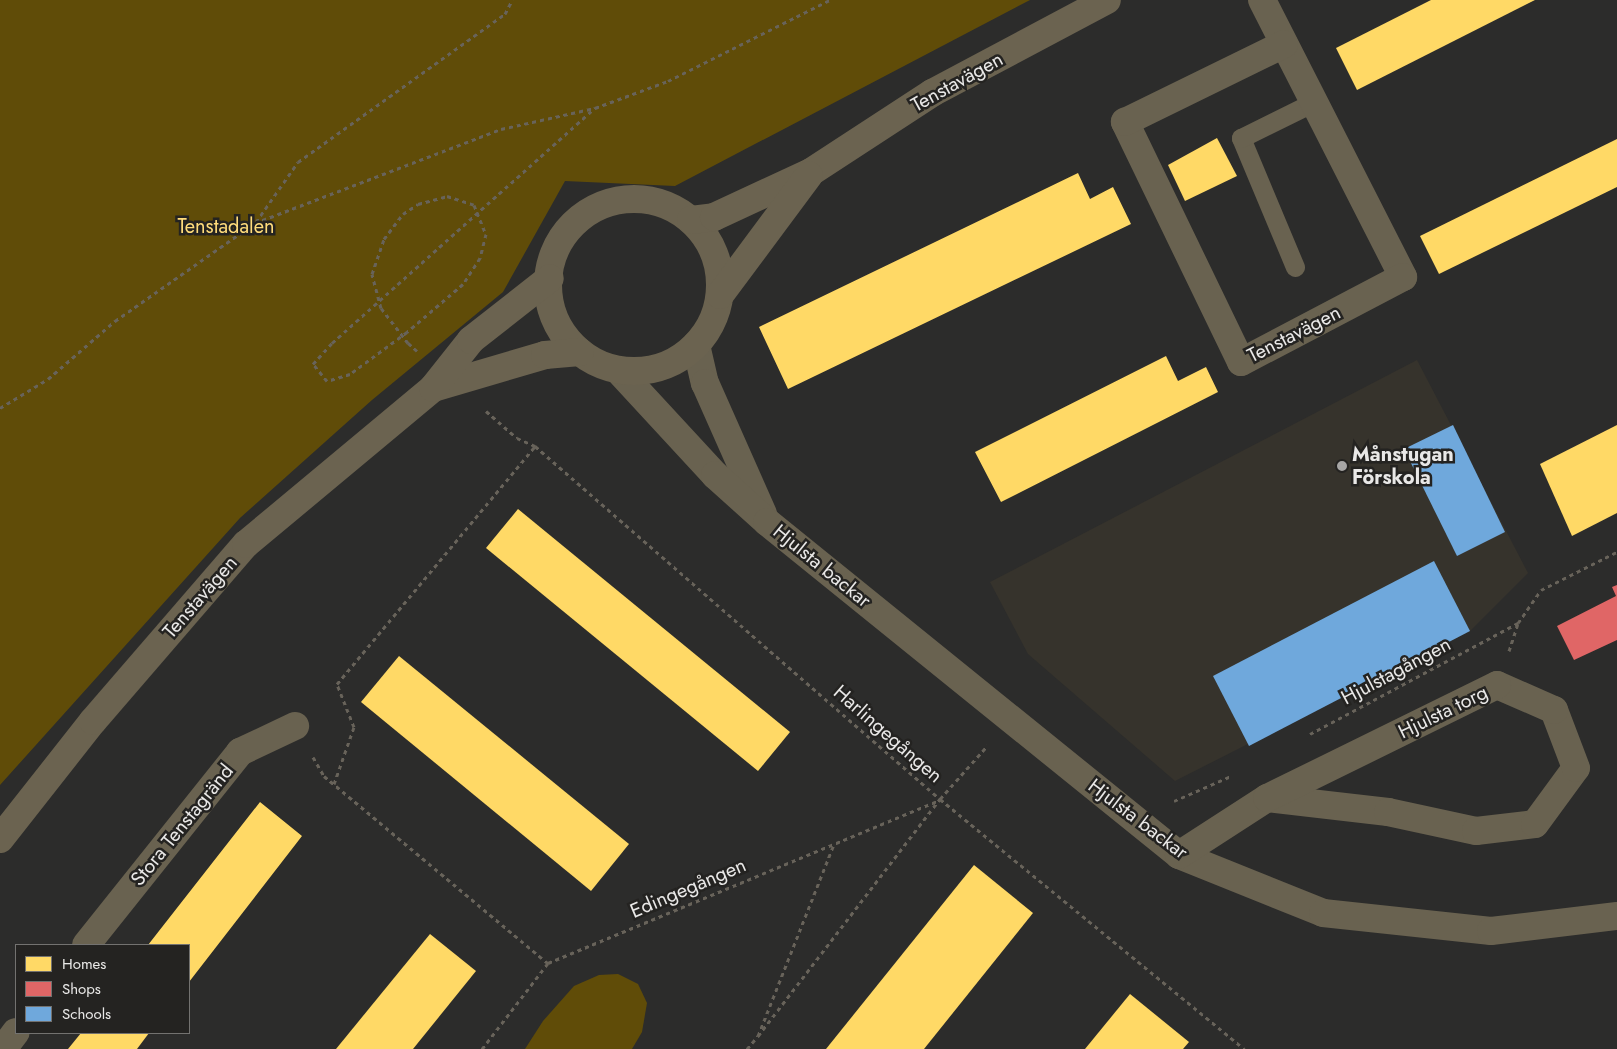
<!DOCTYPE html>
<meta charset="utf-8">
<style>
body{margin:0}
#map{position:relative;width:1617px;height:1049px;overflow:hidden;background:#2c2c2b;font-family:Jost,sans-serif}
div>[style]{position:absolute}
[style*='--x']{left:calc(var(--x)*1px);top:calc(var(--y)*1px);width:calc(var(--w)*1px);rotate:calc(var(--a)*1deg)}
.built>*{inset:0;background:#36332c}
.green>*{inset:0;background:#604c08}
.homes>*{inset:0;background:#ffd966}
.shops>*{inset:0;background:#e06666}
.schools>*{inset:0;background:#6fa8dc}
.path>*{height:3px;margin-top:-1.5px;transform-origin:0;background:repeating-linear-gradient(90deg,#68635a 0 4px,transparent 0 8px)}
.lane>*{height:19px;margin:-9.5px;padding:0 9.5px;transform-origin:9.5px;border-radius:9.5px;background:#696250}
.street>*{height:28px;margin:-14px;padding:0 14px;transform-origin:14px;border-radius:14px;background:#696250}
.secondary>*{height:28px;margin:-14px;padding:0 14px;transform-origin:14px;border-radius:14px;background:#6b6350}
.secondary>.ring{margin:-14px;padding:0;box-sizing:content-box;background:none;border:28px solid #6b6350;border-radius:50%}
.dots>*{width:14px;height:14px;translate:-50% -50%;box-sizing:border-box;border:2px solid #242321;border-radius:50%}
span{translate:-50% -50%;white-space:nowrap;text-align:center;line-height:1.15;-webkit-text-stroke:5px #242321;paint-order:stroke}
.street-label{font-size:20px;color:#e9e8e7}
.park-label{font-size:20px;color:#ffdc7b}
.poi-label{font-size:20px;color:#e9e8e7;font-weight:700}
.left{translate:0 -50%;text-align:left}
.legend{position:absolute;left:15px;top:944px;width:175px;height:90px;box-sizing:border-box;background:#242321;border:1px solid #737270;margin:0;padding:6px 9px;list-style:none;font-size:15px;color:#e9e8e7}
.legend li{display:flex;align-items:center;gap:10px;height:25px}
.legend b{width:25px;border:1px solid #737270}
</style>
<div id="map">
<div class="built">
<i style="clip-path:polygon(1417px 360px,1528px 573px,1470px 631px,1175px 781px,1028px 654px,990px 582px)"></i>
</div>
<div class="green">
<i style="clip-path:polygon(0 0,1030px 0,675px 186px,565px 181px,503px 292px,372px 400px,240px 518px,0 785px)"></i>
<i style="clip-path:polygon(618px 974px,638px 984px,647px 1003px,642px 1032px,632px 1049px,525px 1049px,543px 1021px,574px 986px,599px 975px)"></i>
</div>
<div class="homes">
<i style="clip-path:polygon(1431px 0,1535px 0,1357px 90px,1336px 48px)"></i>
<i style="clip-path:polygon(1217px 138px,1237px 176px,1185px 201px,1168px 165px)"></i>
<i style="clip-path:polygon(1617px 139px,1617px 187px,1439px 274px,1420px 236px)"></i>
<i style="clip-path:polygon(1078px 173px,1090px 199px,1113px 187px,1131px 224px,788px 389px,759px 327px)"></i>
<i style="clip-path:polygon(1166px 356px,1178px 381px,1206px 367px,1218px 392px,1001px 502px,975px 452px)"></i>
<i style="clip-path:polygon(1617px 425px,1617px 513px,1572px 536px,1540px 464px)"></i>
<i style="clip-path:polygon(518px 509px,790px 732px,758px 771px,486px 548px)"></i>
<i style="clip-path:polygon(399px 656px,629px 844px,591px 891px,361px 702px)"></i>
<i style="clip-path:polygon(260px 802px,302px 836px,189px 982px,189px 945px,148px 945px)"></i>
<i style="clip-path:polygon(974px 865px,1033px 913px,924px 1049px,826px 1049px)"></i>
<i style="clip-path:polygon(430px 934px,476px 971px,413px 1049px,336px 1049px)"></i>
<i style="clip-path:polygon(1130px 994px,1189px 1042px,1183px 1049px,1085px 1049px)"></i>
<i style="clip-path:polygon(81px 1033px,149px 1033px,137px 1049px,68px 1049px)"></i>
</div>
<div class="shops">
<i style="clip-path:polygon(1617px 585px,1617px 640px,1574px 660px,1557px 626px,1616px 596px,1612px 587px)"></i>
</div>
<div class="schools">
<i style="clip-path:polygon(1453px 425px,1505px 532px,1457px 556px,1404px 449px)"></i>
<i style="clip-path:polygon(1434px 561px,1470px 631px,1249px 746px,1213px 676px)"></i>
</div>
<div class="path">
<i style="--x:256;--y:222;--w:73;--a:-55"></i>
<i style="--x:298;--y:162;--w:254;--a:-35.6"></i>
<i style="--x:505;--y:14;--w:16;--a:-63"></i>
<i style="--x:417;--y:351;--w:12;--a:-138"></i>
<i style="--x:408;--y:343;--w:44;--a:-127.6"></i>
<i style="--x:381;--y:308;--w:35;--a:-105"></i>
<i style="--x:372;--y:274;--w:37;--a:-71"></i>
<i style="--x:384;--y:239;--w:31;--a:-53"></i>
<i style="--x:403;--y:214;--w:18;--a:-34"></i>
<i style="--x:418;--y:204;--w:30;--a:-15"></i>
<i style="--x:447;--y:196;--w:28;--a:18"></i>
<i style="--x:474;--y:205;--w:31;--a:68"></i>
<i style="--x:486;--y:234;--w:25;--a:104"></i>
<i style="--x:480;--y:258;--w:31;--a:123"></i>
<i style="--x:463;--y:284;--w:74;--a:139.4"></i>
<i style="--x:407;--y:332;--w:71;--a:143.6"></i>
<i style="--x:350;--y:374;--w:24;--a:163"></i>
<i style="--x:327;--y:381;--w:22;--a:-129"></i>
<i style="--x:313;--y:364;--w:28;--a:-48"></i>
<i style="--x:332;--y:343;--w:353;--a:-41.8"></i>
<i style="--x:0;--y:408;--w:56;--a:-31.1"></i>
<i style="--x:48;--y:379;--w:89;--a:-40.9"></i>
<i style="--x:115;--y:321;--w:171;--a:-35"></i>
<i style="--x:255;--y:223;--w:263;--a:-20.9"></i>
<i style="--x:501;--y:129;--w:96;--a:-12.6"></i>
<i style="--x:595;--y:108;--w:78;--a:-20.3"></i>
<i style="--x:668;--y:81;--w:181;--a:-26.6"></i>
<i style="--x:486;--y:411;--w:41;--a:41.1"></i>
<i style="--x:517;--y:438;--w:20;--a:24"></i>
<i style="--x:535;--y:446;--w:537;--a:41.08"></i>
<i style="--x:940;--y:799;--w:394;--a:39.4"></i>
<i style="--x:1509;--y:651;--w:28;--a:-72"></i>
<i style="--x:1310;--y:734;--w:236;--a:-28.1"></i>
<i style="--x:1518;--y:623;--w:40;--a:-55.1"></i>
<i style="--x:1541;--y:590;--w:85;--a:-26.6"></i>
<i style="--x:313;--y:757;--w:22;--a:60"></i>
<i style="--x:324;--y:776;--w:292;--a:39.9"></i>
<i style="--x:334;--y:784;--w:60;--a:-70.7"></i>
<i style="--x:354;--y:727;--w:46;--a:-111.6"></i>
<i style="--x:337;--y:684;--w:310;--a:-50.2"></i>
<i style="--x:1174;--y:801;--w:62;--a:-23.7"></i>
<i style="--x:758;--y:1036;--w:299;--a:-52.5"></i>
<i style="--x:940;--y:799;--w:72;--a:-48.4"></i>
<i style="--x:482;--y:1049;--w:108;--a:-52.5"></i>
<i style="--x:548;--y:963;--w:424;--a:-22.6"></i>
<i style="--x:747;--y:1049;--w:17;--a:-50"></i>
<i style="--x:758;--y:1036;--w:206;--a:-68.4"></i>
</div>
<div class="lane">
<i style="--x:1295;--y:267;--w:140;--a:-112.7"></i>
<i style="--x:1241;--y:138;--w:81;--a:-26.3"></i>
</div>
<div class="street">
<i style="--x:1262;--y:0;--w:311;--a:63"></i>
<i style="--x:1403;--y:277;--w:183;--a:152.3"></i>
<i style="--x:1241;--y:362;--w:267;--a:-115.8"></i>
<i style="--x:1125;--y:122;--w:177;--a:-26.1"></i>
<i style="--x:696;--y:345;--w:39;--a:77"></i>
<i style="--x:705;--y:383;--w:143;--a:66.1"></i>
<i style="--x:619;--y:371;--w:142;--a:47.3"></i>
<i style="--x:715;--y:475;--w:70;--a:42.1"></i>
<i style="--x:767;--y:522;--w:530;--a:38.95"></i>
<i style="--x:1179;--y:855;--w:155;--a:21.9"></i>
<i style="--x:1323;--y:913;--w:169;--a:6.1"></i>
<i style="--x:1491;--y:931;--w:127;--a:-6.8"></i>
<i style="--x:1179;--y:855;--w:105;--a:-32.9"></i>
<i style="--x:1267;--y:798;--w:122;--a:6.6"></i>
<i style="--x:1388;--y:812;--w:90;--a:12.2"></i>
<i style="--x:1476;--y:831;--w:59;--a:-6.8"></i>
<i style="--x:1535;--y:824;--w:69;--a:-53.8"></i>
<i style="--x:1576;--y:768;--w:62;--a:-110.8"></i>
<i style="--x:1554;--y:710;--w:62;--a:-156.3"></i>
<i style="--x:1497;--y:685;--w:256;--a:153.8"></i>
<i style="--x:86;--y:945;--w:247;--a:-51.4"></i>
<i style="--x:240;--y:752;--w:61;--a:-25.3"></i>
<i style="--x:3;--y:1049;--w:21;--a:-53"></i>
</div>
<div class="secondary">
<i class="ring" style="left:548px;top:199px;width:144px;height:144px"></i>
<i style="--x:691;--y:220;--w:23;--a:-7"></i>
<i style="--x:714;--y:217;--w:107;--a:-24.9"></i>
<i style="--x:811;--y:172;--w:145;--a:-33.1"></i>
<i style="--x:932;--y:93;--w:198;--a:-28"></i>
<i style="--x:720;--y:295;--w:149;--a:-53.4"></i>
<i style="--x:433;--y:388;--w:117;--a:-16.4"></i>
<i style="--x:545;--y:355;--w:35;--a:-5"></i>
<i style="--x:0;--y:839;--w:150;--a:-51.8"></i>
<i style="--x:93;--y:721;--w:234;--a:-49.2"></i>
<i style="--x:246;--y:544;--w:244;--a:-39.8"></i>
<i style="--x:433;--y:388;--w:61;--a:-51.6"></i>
<i style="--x:471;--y:340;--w:100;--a:-38.1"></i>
</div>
<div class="dots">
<i style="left:1342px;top:466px;background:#a7a6a5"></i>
</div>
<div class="street-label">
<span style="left:957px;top:82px;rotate:-29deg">Tenstavägen</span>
<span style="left:1294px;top:334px;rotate:-27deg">Tenstavägen</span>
<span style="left:822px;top:566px;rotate:39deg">Hjulsta backar</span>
<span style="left:200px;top:597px;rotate:-49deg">Tenstavägen</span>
<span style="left:1396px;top:671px;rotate:-28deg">Hjulstagången</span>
<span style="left:1443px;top:712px;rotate:-26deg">Hjulsta torg</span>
<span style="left:888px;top:734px;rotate:41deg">Harlingegången</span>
<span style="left:1138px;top:819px;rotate:37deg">Hjulsta backar</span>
<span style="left:182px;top:825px;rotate:-51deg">Stora Tenstagränd</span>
<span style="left:688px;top:888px;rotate:-23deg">Edingegången</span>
</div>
<div class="park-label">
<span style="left:226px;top:226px">Tenstadalen</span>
</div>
<div class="poi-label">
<span class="left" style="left:1352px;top:466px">Månstugan<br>Förskola</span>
</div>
<ul class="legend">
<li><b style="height:14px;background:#ffd966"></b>Homes</li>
<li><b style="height:14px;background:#e06666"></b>Shops</li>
<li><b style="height:14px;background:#6fa8dc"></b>Schools</li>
</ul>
</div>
